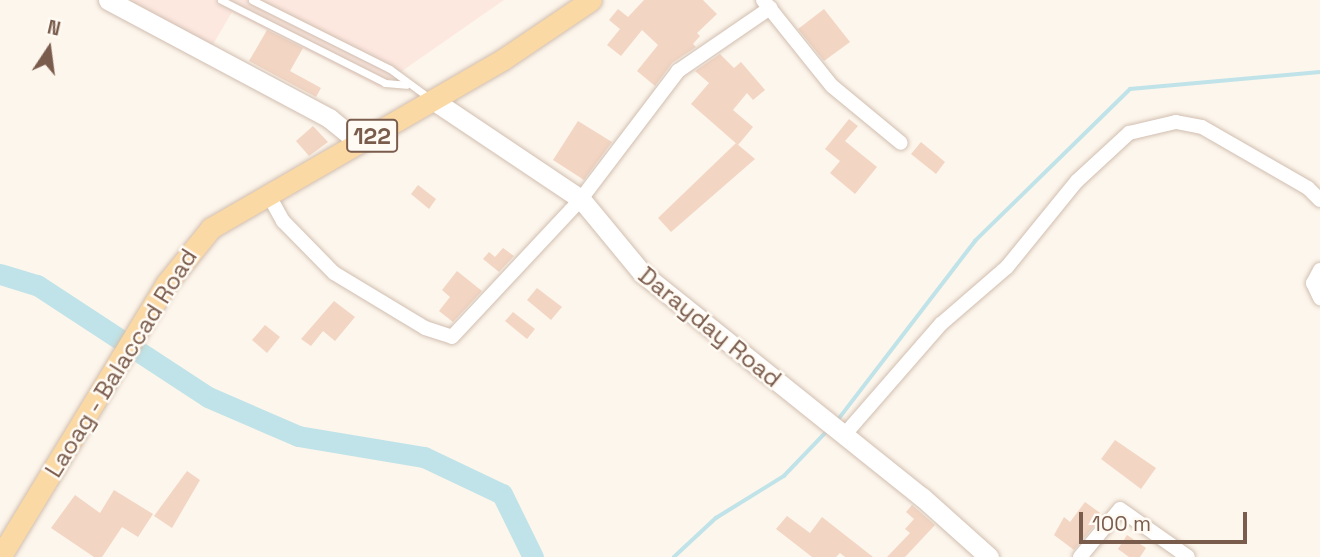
<!DOCTYPE html>
<style>
body{margin:0}
#map{position:relative;width:1320px;height:557px;overflow:hidden;background:#fdf6ec;font-family:"Space Grotesk",sans-serif}
div>[style]{position:absolute}
[style*='--x']{left:calc(var(--x)*1px);top:calc(var(--y)*1px);width:calc(var(--w)*1px);rotate:calc(var(--a)*1deg)}
.commercial>*{inset:0;background:#fde8e0}
.stream>*{height:3.5px;margin:-1.75px;padding:0 1.75px;transform-origin:1.75px;border-radius:1.75px;background:#bfe3e8}
.river>*{height:21px;margin:-10.5px;padding:0 10.5px;transform-origin:10.5px;border-radius:10.5px;background:#bfe3e8}
.building>*{inset:0;background:#f3d5c3}
.roads{filter:drop-shadow(0 0 2px #d1beb0) drop-shadow(0 0 2px #d1beb0)}
.lane>*{height:7px;margin:-3.5px;padding:0 3.5px;transform-origin:3.5px;border-radius:3.5px;background:#fff}
.street>*{height:14px;margin:-7px;padding:0 7px;transform-origin:7px;border-radius:7px;background:#fff}
.secondary>*{height:19px;margin:-9.5px;padding:0 9.5px;transform-origin:9.5px;border-radius:9.5px;background:#fff}
.primary>*{height:21px;margin:-10.5px;padding:0 10.5px;transform-origin:10.5px;border-radius:10.5px;background:#fbd9a5}
span{translate:-50% -50%;white-space:nowrap;text-align:center;line-height:1.15;-webkit-text-stroke:5px #fffaf3;paint-order:stroke}
.shield-label span{padding:2px 5px;background:#fffaf3;border:2px solid;border-radius:5px;-webkit-text-stroke-width:0}
.shield-label{font-size:23px;color:#7a5c4d;font-weight:700}
.street-label{font-size:24px;color:#7a5c4d}
.north{position:absolute;left:14px;top:14px;width:70px;height:70px;-webkit-text-stroke:5px #fffaf3;paint-order:stroke;rotate:13deg;font-size:19px;font-weight:700;line-height:28px;text-align:center;color:#7a5c4d}
.north::after{content:'';display:block;margin:auto;width:24px;height:32px;background:#7a5c4d;clip-path:polygon(50% 0,100% 100%,50% 72%,0 100%)}
.scale{position:absolute;left:1079px;top:512px;width:168px;height:32px;box-sizing:border-box;border:4px solid #7a5c4d;border-top:0;padding-left:9px;font-size:21px;line-height:24px;white-space:nowrap;color:#7a5c4d;-webkit-text-stroke:5px #fffaf3;paint-order:stroke}
</style>
<div id="map">
<div class="commercial">
<i style="clip-path:polygon(124px 0,504px 0,379px 87px,232px 12px,211px 48px)"></i>
</div>
<div class="stream">
<i style="--x:837;--y:421;--w:227;--a:-52.5"></i>
<i style="--x:975;--y:241;--w:217;--a:-44.4"></i>
<i style="--x:1130;--y:89;--w:191;--a:-5.1"></i>
<i style="--x:674;--y:557;--w:57;--a:-42.9"></i>
<i style="--x:716;--y:518;--w:80;--a:-31.7"></i>
<i style="--x:784;--y:476;--w:65;--a:-46.2"></i>
</div>
<div class="river">
<i style="--x:0;--y:274;--w:39;--a:17"></i>
<i style="--x:37;--y:285;--w:204;--a:33.2"></i>
<i style="--x:208;--y:397;--w:98;--a:23.4"></i>
<i style="--x:298;--y:436;--w:128;--a:9.5"></i>
<i style="--x:424;--y:457;--w:86;--a:25.4"></i>
<i style="--x:502;--y:494;--w:70;--a:63.8"></i>
</div>
<div class="building">
<i style="clip-path:polygon(644px 0,703px 0,717px 14px,697px 33px,700px 36px,693px 44px,696px 47px,672px 63px,655px 86px,637px 71px,658px 45px,642px 30px,621px 56px,607px 45px,620px 29px,609px 20px,618px 9px,628px 17px)"></i>
<i style="clip-path:polygon(824px 9px,850px 42px,824px 61px,798px 29px)"></i>
<i style="clip-path:polygon(267px 30px,303px 48px,290px 71px,321px 88px,316px 97px,249px 61px)"></i>
<i style="clip-path:polygon(720px 54px,734px 68px,741px 62px,765px 90px,753px 100px,747px 93px,733px 110px,753px 127px,738px 145px,691px 104px,709px 83px,695px 71px)"></i>
<i style="clip-path:polygon(849px 119px,858px 126px,845px 141px,877px 167px,855px 194px,830px 173px,840px 161px,825px 149px)"></i>
<i style="clip-path:polygon(578px 121px,612px 142px,584px 180px,553px 160px)"></i>
<i style="clip-path:polygon(313px 126px,328px 142px,309px 156px,296px 141px)"></i>
<i style="clip-path:polygon(921px 142px,945px 162px,936px 174px,911px 154px)"></i>
<i style="clip-path:polygon(736px 143px,755px 159px,671px 232px,658px 218px)"></i>
<i style="clip-path:polygon(418px 185px,436px 199px,429px 209px,411px 194px)"></i>
<i style="clip-path:polygon(503px 248px,514px 256px,499px 272px,483px 259px,489px 252px,495px 257px)"></i>
<i style="clip-path:polygon(457px 271px,482px 291px,453px 322px,439px 311px,450px 297px,442px 290px)"></i>
<i style="clip-path:polygon(537px 288px,562px 307px,551px 320px,527px 300px)"></i>
<i style="clip-path:polygon(334px 301px,355px 317px,335px 341px,323px 331px,311px 346px,301px 339px)"></i>
<i style="clip-path:polygon(513px 312px,535px 329px,527px 339px,505px 321px)"></i>
<i style="clip-path:polygon(265px 325px,280px 337px,267px 353px,252px 340px)"></i>
<i style="clip-path:polygon(1115px 440px,1156px 468px,1141px 489px,1101px 459px)"></i>
<i style="clip-path:polygon(187px 471px,200px 480px,172px 528px,154px 516px)"></i>
<i style="clip-path:polygon(114px 490px,153px 514px,138px 537px,122px 527px,102px 557px,94px 557px,51px 528px,75px 495px,100px 513px)"></i>
<i style="clip-path:polygon(1085px 502px,1103px 515px,1074px 550px,1054px 535px,1064px 517px,1070px 522px)"></i>
<i style="clip-path:polygon(912px 505px,935px 525px,905px 557px,887px 557px,910px 533px,905px 529px,914px 519px,906px 512px)"></i>
<i style="clip-path:polygon(787px 516px,810px 533px,822px 517px,873px 557px,845px 557px,840px 553px,836px 557px,812px 557px,776px 529px)"></i>
<i style="clip-path:polygon(1127px 535px,1146px 548px,1140px 557px,1129px 557px,1118px 549px)"></i>
</div>
<div class="roads">
<div class="lane">
<i style="--x:221;--y:0;--w:184;--a:26.8"></i>
<i style="--x:385;--y:83;--w:21;--a:5"></i>
<i style="--x:252;--y:0;--w:154;--a:26.6"></i>
<i style="--x:390;--y:69;--w:47;--a:36.4"></i>
</div>
<div class="street">
<i style="--x:763;--y:0;--w:110;--a:51.3"></i>
<i style="--x:832;--y:86;--w:89;--a:39.6"></i>
<i style="--x:268;--y:194;--w:31;--a:61"></i>
<i style="--x:283;--y:221;--w:73;--a:45.6"></i>
<i style="--x:334;--y:273;--w:106;--a:31.1"></i>
<i style="--x:425;--y:328;--w:28;--a:18"></i>
<i style="--x:452;--y:337;--w:189;--a:-46.9"></i>
<i style="--x:581;--y:199;--w:161;--a:-52.8"></i>
<i style="--x:678;--y:71;--w:112;--a:-34.4"></i>
<i style="--x:1320;--y:270;--w:15;--a:118"></i>
<i style="--x:1313;--y:283;--w:17;--a:65"></i>
<i style="--x:845;--y:434;--w:146;--a:-48.9"></i>
<i style="--x:941;--y:324;--w:87;--a:-40.8"></i>
<i style="--x:1007;--y:267;--w:111;--a:-50.9"></i>
<i style="--x:1077;--y:181;--w:71;--a:-42.7"></i>
<i style="--x:1129;--y:133;--w:48;--a:-13.2"></i>
<i style="--x:1176;--y:122;--w:26;--a:11"></i>
<i style="--x:1202;--y:127;--w:122;--a:29.9"></i>
<i style="--x:1308;--y:188;--w:17;--a:45"></i>
<i style="--x:1080;--y:557;--w:62;--a:-50.2"></i>
<i style="--x:1120;--y:509;--w:83;--a:35.2"></i>
</div>
<div class="secondary">
<i style="--x:108;--y:0;--w:251;--a:28.1"></i>
<i style="--x:329;--y:118;--w:40;--a:39"></i>
<i style="--x:433;--y:100;--w:178;--a:33.8"></i>
<i style="--x:581;--y:199;--w:96;--a:50.5"></i>
<i style="--x:642;--y:273;--w:359;--a:38.7"></i>
<i style="--x:922;--y:497;--w:90;--a:41.8"></i>
</div>
<div class="primary">
<i style="--x:0;--y:557;--w:320;--a:-58.7"></i>
<i style="--x:166;--y:284;--w:72;--a:-51.2"></i>
<i style="--x:211;--y:228;--w:336;--a:-30"></i>
<i style="--x:502;--y:60;--w:107;--a:-34"></i>
</div>
</div>
<div class="shield-label">
<span style="left:372px;top:136px">122</span>
</div>
<div class="street-label">
<span style="left:710px;top:327px;rotate:39deg">Darayday Road</span>
<span style="left:121px;top:363px;rotate:-58deg">Laoag - Balaccad Road</span>
</div>
<div class="north">N</div>
<div class="scale">100 m</div>
</div>
